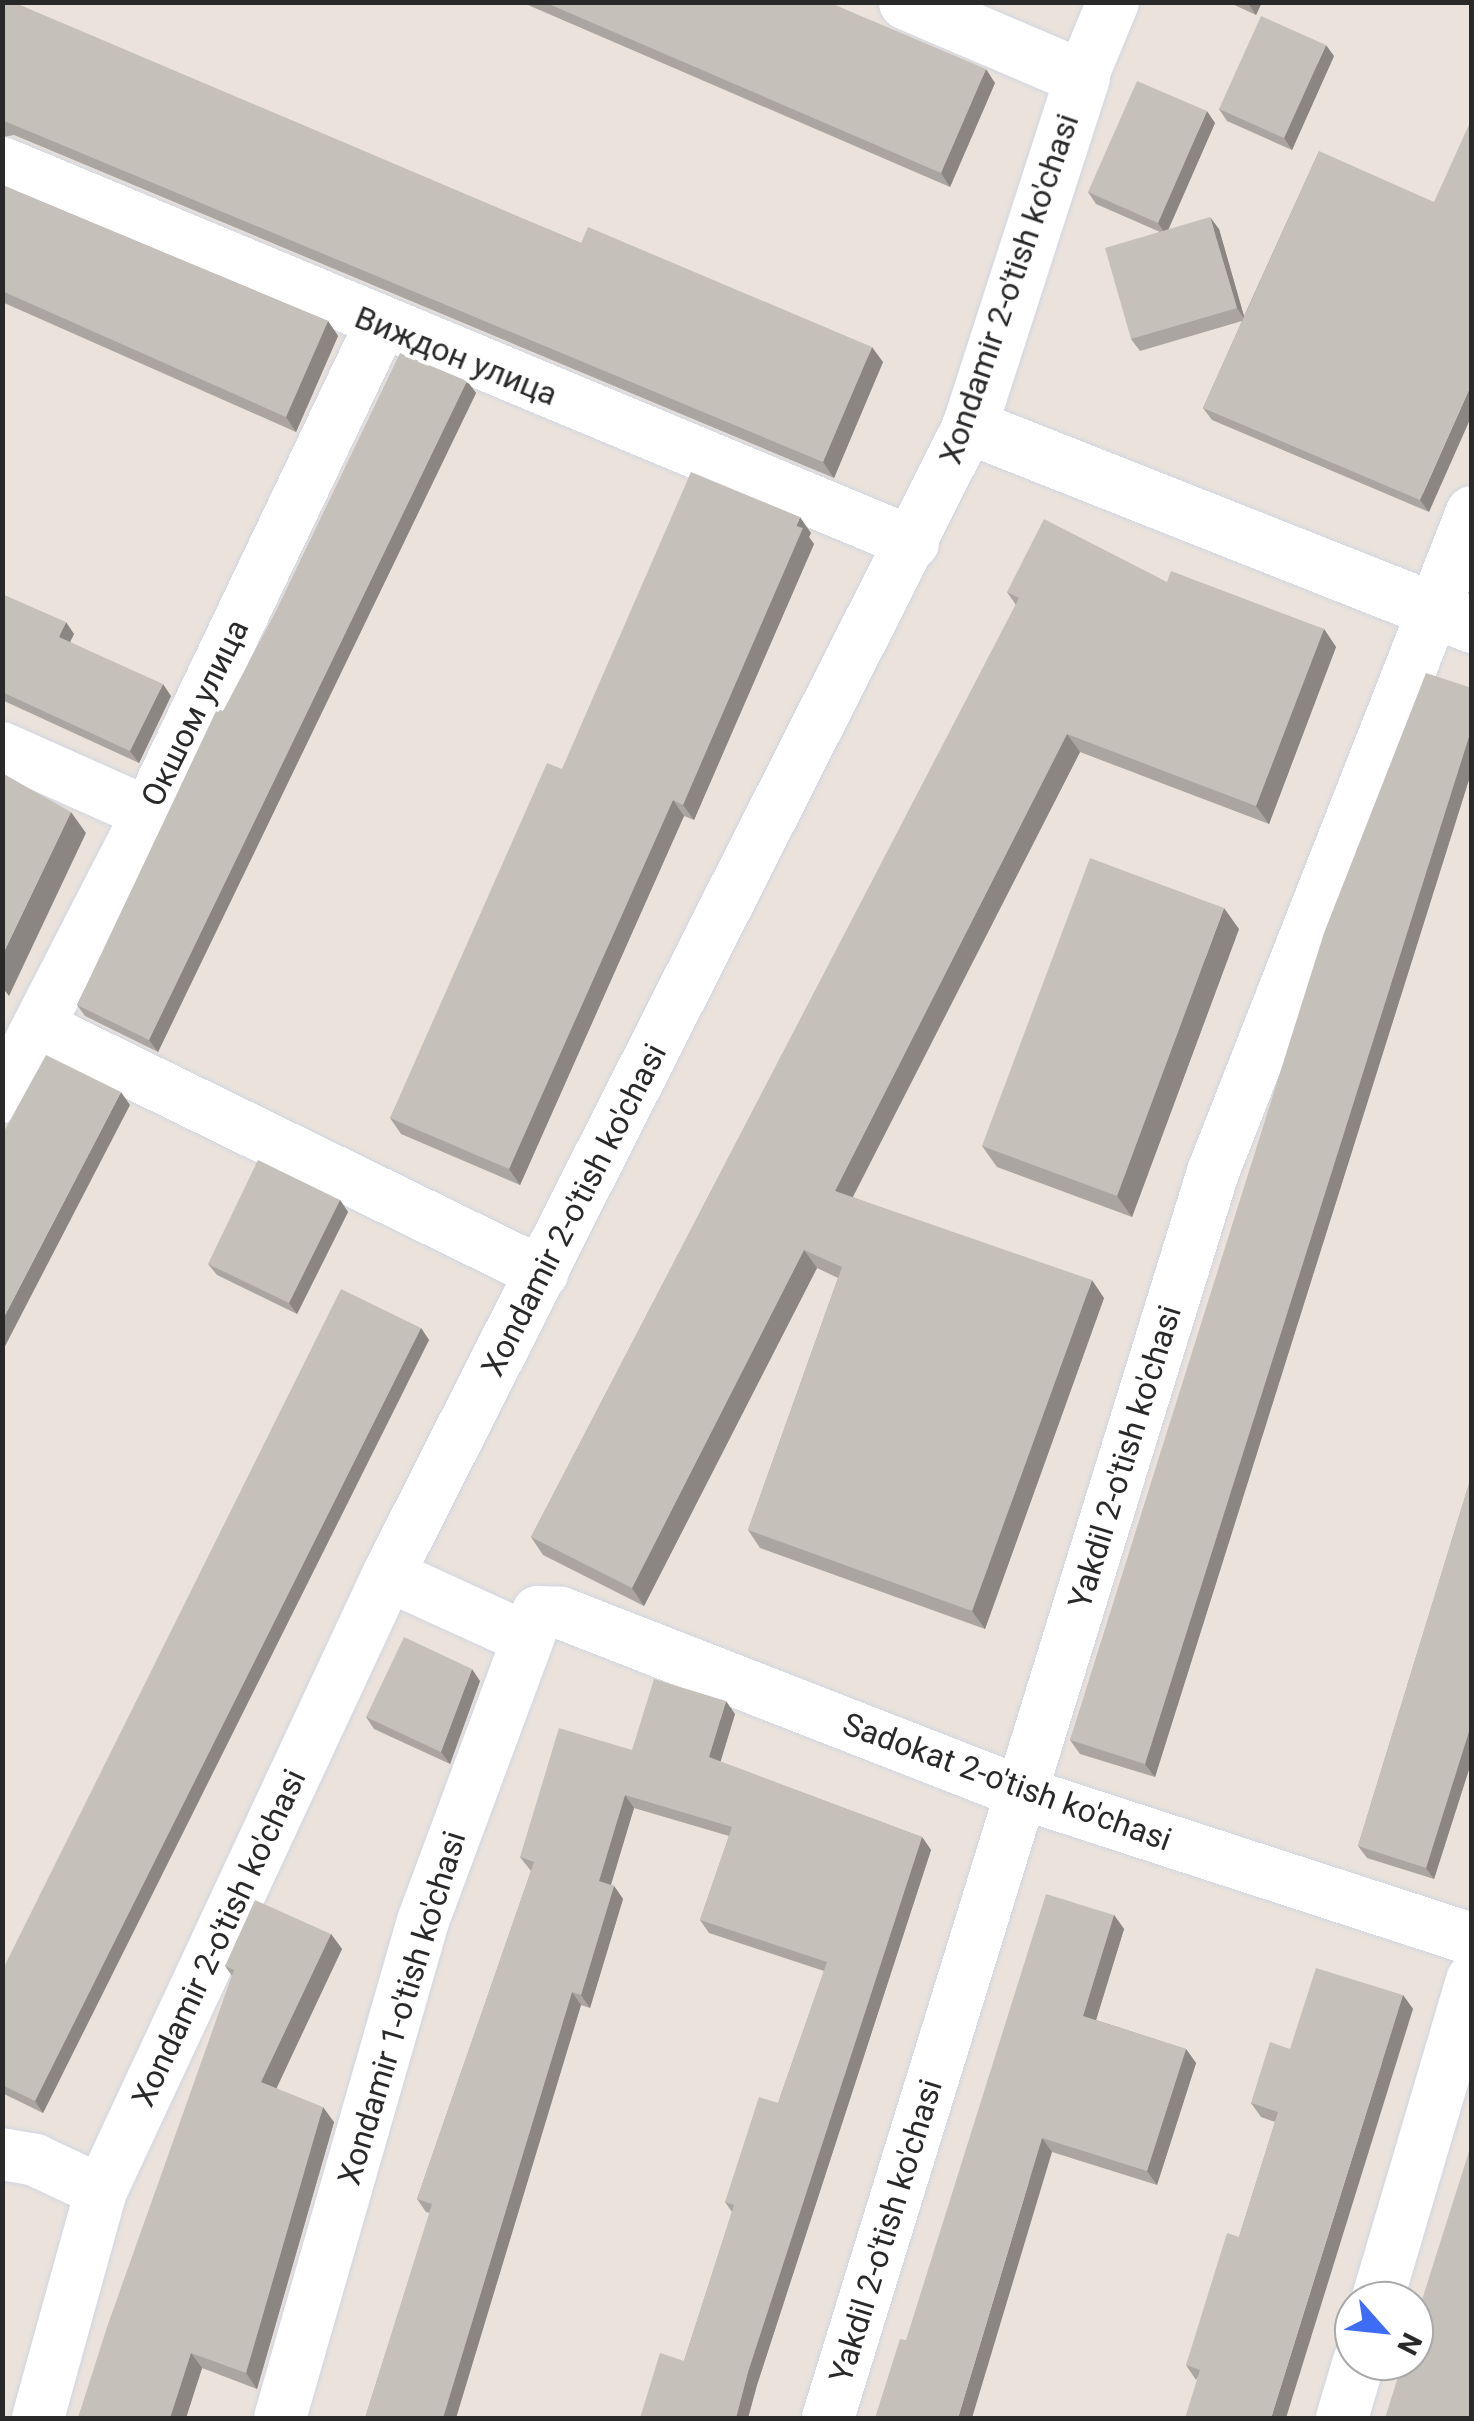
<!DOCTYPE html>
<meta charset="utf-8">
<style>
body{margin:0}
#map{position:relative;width:1474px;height:2421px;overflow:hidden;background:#ebe3db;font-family:Roboto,sans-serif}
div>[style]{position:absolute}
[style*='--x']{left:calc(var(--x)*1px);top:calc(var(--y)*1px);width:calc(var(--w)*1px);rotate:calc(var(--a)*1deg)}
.roads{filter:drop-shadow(0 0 2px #d0d5e2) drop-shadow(0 0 2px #d0d5e2)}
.street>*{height:52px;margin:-26px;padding:0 26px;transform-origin:26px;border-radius:26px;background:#fff}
.secondary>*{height:55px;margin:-27.5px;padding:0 27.5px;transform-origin:27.5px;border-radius:27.5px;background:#fff}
.wall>*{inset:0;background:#aaa5a0}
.shaded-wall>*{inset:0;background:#8b8682}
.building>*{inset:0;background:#c6c0ba}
span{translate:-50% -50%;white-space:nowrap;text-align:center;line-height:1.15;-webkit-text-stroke:8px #fff;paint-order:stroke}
.street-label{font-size:32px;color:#292929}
.frame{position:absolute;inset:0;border:5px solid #292929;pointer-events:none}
.north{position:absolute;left:1334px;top:2281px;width:100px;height:100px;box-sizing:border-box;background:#fff;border:2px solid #a9a9a9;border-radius:50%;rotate:117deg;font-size:28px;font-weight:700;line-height:40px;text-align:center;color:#292929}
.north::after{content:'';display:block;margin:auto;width:35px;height:45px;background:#3d6df6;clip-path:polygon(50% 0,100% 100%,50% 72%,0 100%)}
</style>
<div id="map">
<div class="roads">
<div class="street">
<i style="--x:1082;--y:77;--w:81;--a:-67.5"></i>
<i style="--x:2;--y:163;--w:987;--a:22.64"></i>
<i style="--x:2;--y:748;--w:160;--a:24"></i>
<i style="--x:41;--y:1028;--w:558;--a:26.06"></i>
<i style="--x:2;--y:1097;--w:319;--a:-62.8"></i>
<i style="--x:148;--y:813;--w:539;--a:-64.53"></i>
<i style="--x:388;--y:1575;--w:152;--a:24.5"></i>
<i style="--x:2;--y:2154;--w:34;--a:10"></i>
<i style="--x:35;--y:2160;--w:73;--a:25.2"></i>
<i style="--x:1377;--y:2301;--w:335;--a:-73.5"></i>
<i style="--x:38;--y:2418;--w:236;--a:-74.5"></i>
<i style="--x:101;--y:2191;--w:680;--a:-65.02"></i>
<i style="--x:388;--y:1575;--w:1288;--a:-63.18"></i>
<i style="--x:280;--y:2418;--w:517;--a:-73.95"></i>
<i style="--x:423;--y:1921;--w:330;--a:-69.6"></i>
<i style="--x:538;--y:1612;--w:23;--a:2"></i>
<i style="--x:561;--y:1613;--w:495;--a:21.3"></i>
<i style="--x:1022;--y:1793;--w:473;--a:18"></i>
<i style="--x:828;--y:2418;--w:1304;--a:-72.83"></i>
<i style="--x:1213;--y:1172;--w:709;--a:-68.57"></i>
<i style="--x:1342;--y:2418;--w:59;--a:-73.4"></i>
</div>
<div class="secondary">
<i style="--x:906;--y:2;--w:191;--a:23.1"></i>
<i style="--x:1082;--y:77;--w:367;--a:107.9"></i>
<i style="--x:969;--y:426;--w:541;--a:21.59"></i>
</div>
</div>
<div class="wall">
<i style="clip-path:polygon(2px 2px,581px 243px,883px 362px,834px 478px,14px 135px,2px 137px)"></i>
<i style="clip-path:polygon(521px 2px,828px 2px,995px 83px,950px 187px)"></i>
<i style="clip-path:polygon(1228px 2px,1262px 2px,1256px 15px)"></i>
<i style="clip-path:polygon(1334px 56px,1292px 150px,1227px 121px,1219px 109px)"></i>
<i style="clip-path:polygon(1215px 123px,1168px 230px,1219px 229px,1244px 316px,1319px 151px,1429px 512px,1212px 420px,1203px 408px,1242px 321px,1140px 351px,1131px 339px,1160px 232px,1096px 204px,1088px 192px)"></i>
<i style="clip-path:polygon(2px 185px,328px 321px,338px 336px,296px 432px,2px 302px)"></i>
<i style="clip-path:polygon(467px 381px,476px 393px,158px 1052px,85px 1016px,77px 1005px,223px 711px)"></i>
<i style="clip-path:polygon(811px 533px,809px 537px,814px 544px,694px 820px,684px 816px,520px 1185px,401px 1134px,390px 1118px,562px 769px)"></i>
<i style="clip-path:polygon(1167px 582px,1324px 629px,1336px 647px,1269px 824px,1080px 752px,853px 1197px,1104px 1298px,985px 1629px,760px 1548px,748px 1530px,838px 1278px,817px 1268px,644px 1606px,543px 1555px,531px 1537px,1016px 605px,1007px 592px)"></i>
<i style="clip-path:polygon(2px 594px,74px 634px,70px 642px,171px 696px,139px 763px,2px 700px)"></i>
<i style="clip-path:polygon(1472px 688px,1472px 770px,1155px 1777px,1080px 1754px,1070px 1740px)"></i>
<i style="clip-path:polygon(1239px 929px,1132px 1217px,997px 1167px,982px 1146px)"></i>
<i style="clip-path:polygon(340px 1200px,348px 1212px,297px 1314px,217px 1275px,208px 1264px)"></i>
<i style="clip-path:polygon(421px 1328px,429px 1340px,43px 2113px,2px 2093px,2px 1971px)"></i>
<i style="clip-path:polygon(1472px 1474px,1472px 1760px,1434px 1879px,1367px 1858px,1358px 1846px)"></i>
<i style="clip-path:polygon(480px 1681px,450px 1764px,374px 1729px,366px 1717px)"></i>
<i style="clip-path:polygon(735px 1714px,720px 1762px,922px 1837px,931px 1850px,757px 2385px,748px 2418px,640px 2418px,684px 2361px,732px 2212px,725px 2202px,778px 2103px,824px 1971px,709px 1933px,700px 1920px,729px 1836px,634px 1808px,611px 1885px,614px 1886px,623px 1899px,590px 2008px,581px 2005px,456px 2418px,365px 2418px,430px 2213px,426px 2212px,417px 2199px,531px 1871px,520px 1857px,632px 1750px)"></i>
<i style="clip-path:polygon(1114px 1915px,1124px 1929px,1096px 2020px,1186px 2049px,1196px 2063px,1157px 2185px,1052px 2152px,906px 2340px)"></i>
<i style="clip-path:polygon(331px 1934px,342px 1949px,276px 2088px,334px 2122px,257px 2389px,202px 2368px,186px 2418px,78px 2418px,232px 1976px,225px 1966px)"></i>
<i style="clip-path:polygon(1403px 1995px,1413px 2009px,1196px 2380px,1186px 2365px,1239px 2237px,1275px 2122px,1261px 2117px,1251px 2103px,1290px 2049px)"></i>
</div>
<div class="shaded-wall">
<i style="clip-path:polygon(1248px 2px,1262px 2px,1256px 15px,1248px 3px)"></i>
<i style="clip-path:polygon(1326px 45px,1334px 56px,1292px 150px,1284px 138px)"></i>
<i style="clip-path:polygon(986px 69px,995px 83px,950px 187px,941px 173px)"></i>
<i style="clip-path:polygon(1207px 111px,1215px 123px,1166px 235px,1158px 223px)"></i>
<i style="clip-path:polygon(1210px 217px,1219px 229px,1245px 320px,1237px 308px)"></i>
<i style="clip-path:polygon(328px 321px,338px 336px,296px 432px,286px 417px)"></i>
<i style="clip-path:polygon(872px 347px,883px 362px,834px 478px,823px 462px)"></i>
<i style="clip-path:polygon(467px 381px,476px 393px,158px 1052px,149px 1040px)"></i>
<i style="clip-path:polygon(1472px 383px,1472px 415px,1429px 512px,1420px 500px)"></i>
<i style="clip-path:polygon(800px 517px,811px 533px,809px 537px,814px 544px,694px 820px,683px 805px)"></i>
<i style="clip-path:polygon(66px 622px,74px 634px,67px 648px,59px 637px)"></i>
<i style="clip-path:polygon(1324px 629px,1336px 647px,1269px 824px,1256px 806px)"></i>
<i style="clip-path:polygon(163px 684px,171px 696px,139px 763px,130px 751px)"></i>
<i style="clip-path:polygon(1472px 727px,1472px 770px,1155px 1777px,1145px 1764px)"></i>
<i style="clip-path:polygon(1067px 734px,1080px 752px,847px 1208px,835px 1191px)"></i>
<i style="clip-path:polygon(673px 800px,684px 816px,520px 1185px,509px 1169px)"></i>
<i style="clip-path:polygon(71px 812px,86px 833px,9px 996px,2px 987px,2px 956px)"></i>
<i style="clip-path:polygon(1224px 908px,1239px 929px,1132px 1217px,1117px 1196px)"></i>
<i style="clip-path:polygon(121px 1092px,130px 1105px,2px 1352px,2px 1321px)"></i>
<i style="clip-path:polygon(340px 1200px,348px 1212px,297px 1314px,289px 1303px)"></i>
<i style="clip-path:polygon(804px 1250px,817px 1268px,644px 1606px,632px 1588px)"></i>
<i style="clip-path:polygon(1092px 1280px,1104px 1298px,985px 1629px,972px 1611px)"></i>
<i style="clip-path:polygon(421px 1328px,429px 1340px,43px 2113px,35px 2101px)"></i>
<i style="clip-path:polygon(472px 1669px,480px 1681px,450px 1764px,441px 1752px)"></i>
<i style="clip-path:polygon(726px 1701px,735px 1714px,718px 1770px,709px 1757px)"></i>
<i style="clip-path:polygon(1472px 1722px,1472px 1760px,1434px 1879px,1426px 1868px)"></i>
<i style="clip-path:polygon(625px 1795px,634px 1808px,608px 1894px,599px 1881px)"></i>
<i style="clip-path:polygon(922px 1837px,931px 1850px,757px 2385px,748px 2418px,736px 2418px,748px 2372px)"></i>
<i style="clip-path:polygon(614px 1886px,623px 1899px,590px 2008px,581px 1995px)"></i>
<i style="clip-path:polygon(1114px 1915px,1124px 1929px,1093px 2030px,1083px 2016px)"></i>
<i style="clip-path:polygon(331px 1934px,342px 1949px,272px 2098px,261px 2082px)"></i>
<i style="clip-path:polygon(572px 1992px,581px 2005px,456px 2418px,443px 2418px)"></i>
<i style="clip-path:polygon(1403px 1995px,1413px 2009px,1286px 2418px,1271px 2418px)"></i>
<i style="clip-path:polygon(1186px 2049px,1196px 2063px,1157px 2185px,1147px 2171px)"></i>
<i style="clip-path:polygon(323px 2107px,334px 2122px,257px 2389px,246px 2373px)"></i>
<i style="clip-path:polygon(1042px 2138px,1052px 2152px,972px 2418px,958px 2418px)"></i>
<i style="clip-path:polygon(191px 2353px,202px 2368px,186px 2418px,170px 2418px)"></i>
</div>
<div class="building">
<i style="clip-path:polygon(2px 2px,13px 2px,581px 243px,588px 227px,872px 347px,823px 462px,2px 120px)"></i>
<i style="clip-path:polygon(544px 2px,828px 2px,986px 69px,941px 173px)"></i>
<i style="clip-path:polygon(1261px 16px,1326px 45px,1284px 138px,1219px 109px)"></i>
<i style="clip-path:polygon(1137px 81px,1207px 111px,1158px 223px,1088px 192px)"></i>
<i style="clip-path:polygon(1472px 118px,1472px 383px,1420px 500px,1203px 408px,1319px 151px,1434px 202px)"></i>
<i style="clip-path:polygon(2px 185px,328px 321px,286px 417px,2px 291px)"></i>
<i style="clip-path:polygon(1210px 217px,1237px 308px,1131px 339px,1105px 248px)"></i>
<i style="clip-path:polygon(400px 353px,467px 381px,149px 1040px,77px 1005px,217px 709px,223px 711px,277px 609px)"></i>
<i style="clip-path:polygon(691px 472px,800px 517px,796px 526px,803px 528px,683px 805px,673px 800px,509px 1169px,390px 1118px,547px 763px,562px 769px)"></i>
<i style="clip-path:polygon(1044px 519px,1167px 582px,1171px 571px,1324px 629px,1256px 806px,1067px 734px,835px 1191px,1092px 1280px,972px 1611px,748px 1530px,842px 1267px,804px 1250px,632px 1588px,531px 1537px,1019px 598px,1007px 592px)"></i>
<i style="clip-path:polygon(2px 594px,66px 622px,59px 637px,163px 684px,130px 751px,2px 692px)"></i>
<i style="clip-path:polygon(1426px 673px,1472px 688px,1472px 727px,1145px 1764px,1070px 1740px,1324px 933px)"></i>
<i style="clip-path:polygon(2px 773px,71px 812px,2px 956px)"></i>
<i style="clip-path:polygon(1090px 858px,1224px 908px,1117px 1196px,982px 1146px)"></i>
<i style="clip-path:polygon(46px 1055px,121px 1092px,2px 1321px,2px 1135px)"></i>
<i style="clip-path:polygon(258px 1160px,340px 1200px,289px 1303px,208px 1264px)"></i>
<i style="clip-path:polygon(341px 1289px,421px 1328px,35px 2101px,2px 2085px,2px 1971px)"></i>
<i style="clip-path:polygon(1472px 1474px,1472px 1722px,1426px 1868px,1358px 1846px)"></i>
<i style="clip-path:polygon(404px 1637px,472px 1669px,441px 1752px,366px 1717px)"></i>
<i style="clip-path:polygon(654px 1679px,726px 1701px,709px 1757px,922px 1837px,748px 2372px,736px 2418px,640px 2418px,660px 2353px,684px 2361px,734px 2205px,725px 2202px,759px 2097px,778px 2103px,827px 1962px,700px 1920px,732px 1827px,625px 1795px,599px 1881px,614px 1886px,581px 1995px,572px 1992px,443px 2418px,365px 2418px,432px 2204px,417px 2199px,534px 1862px,520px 1857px,559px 1728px,632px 1750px)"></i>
<i style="clip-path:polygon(1046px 1894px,1114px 1915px,1083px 2016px,1186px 2049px,1147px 2171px,1042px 2138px,958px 2418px,875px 2418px,900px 2339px,906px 2340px)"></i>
<i style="clip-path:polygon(255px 1900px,331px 1934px,261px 2082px,323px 2107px,246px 2373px,191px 2353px,170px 2418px,78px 2418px,107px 2327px,234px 1970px,225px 1966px)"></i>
<i style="clip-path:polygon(1316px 1968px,1403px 1995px,1271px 2418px,1185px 2418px,1200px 2370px,1186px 2365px,1227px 2233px,1239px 2237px,1278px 2112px,1251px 2103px,1270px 2042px,1290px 2049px)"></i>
<i style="clip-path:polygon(1472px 2142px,1472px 2418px,1385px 2418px,1403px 2361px,1414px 2361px,1414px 2325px)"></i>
</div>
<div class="street-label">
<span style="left:1009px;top:289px;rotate:-71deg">Xondamir 2-o'tish ko'chasi</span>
<span style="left:456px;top:356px;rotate:22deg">Виждон улица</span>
<span style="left:195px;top:713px;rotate:-64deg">Окшом улица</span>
<span style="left:574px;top:1210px;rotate:-63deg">Xondamir 2-o'tish ko'chasi</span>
<span style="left:1125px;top:1457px;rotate:-73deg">Yakdil 2-o'tish ko'chasi</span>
<span style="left:1007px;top:1782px;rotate:20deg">Sadokat 2-o'tish ko'chasi</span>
<span style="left:219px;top:1938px;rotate:-65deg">Xondamir 2-o'tish ko'chasi</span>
<span style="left:402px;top:2008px;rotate:-73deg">Xondamir 1-o'tish ko'chasi</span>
<span style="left:886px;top:2231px;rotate:-73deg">Yakdil 2-o'tish ko'chasi</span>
</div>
<div class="frame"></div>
<div class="north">N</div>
</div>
